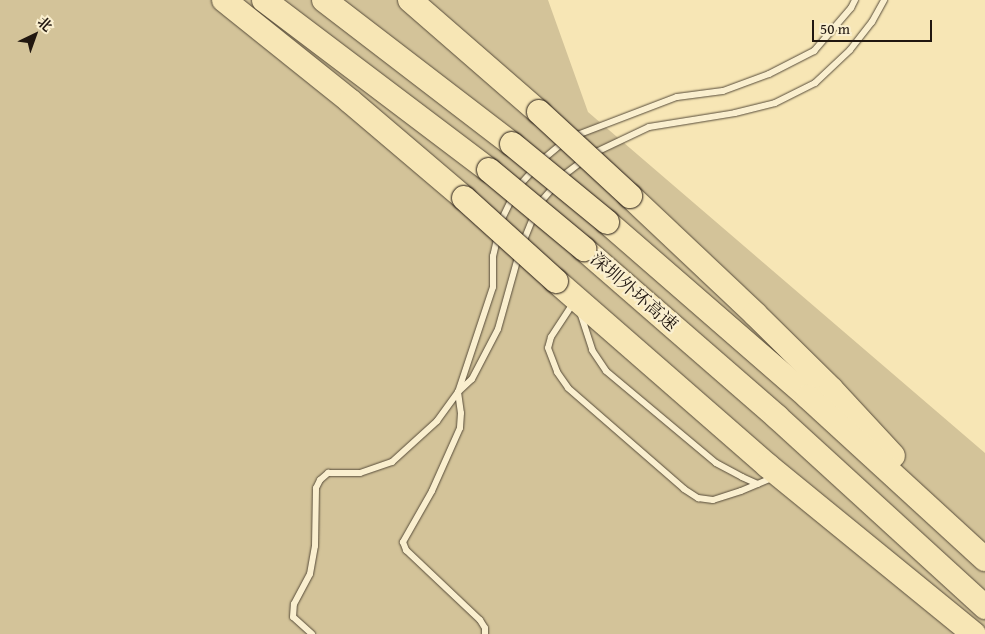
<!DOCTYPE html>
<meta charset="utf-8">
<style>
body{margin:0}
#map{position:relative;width:985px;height:634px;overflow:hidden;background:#f7e6b5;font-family:"Gentium Book Plus","Noto Serif SC",serif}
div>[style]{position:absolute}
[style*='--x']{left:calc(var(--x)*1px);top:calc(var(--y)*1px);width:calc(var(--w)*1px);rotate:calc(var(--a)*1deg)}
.green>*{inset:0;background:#d3c399}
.roads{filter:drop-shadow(0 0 1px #564b39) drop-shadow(0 0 1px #564b39)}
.service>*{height:6px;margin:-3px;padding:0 3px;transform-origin:3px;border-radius:3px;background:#faefcf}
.motorway>*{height:24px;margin:-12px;padding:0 12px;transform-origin:12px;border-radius:12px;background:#f7e6b5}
.bridges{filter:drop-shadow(0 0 1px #211710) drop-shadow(0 0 1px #211710)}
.motorway-bridge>*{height:24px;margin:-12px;padding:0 12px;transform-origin:12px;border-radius:12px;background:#f7e6b5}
span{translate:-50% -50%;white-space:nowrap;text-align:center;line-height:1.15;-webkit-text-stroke:4.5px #faefcf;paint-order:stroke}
.street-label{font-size:18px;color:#211710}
.north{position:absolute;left:10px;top:10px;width:50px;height:50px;-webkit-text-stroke:4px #faefcf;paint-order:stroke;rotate:42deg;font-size:14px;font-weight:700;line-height:20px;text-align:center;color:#211710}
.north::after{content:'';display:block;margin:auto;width:18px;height:22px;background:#211710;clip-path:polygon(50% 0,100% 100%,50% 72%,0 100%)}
.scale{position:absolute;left:812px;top:20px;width:120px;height:22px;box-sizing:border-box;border:2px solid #211710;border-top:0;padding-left:6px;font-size:15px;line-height:18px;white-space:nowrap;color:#211710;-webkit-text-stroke:4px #faefcf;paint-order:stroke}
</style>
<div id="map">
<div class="green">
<i style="clip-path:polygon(0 0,548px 0,588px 112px,985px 453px,985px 634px,0 634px)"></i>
</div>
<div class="roads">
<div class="service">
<i style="--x:572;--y:137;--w:112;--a:-20.9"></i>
<i style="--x:677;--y:97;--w:46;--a:-7.4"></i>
<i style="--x:723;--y:91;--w:49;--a:-20.3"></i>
<i style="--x:769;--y:74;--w:51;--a:-27.1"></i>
<i style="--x:814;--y:51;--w:57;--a:-49.3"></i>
<i style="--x:851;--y:8;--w:9;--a:-63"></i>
<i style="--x:592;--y:154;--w:63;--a:-25.3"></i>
<i style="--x:649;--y:127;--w:87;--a:-9.2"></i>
<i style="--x:735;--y:113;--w:41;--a:-14"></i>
<i style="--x:775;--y:103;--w:45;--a:-26.6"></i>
<i style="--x:815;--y:83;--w:48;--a:-43.3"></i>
<i style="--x:850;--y:50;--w:36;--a:-52"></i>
<i style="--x:872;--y:22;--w:25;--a:-61"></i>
<i style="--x:541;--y:161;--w:30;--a:-40"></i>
<i style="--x:518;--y:187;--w:24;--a:-48"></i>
<i style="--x:538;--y:205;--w:40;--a:-49"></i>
<i style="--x:564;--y:175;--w:25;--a:-37"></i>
<i style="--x:500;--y:223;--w:30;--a:-64"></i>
<i style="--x:498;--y:235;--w:22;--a:103"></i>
<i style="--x:493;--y:256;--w:31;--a:90"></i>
<i style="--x:493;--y:287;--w:111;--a:108.4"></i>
<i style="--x:458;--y:392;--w:19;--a:-43"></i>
<i style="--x:472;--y:379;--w:56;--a:-62.5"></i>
<i style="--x:498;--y:329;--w:78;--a:-74.4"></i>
<i style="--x:522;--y:245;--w:32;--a:-68"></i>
<i style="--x:574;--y:302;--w:42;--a:123.3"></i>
<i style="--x:551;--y:337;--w:11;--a:105"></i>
<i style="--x:548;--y:348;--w:26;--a:69"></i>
<i style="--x:557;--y:372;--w:19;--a:55"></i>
<i style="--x:568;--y:388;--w:154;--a:41"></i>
<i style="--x:684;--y:489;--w:17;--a:33"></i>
<i style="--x:698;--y:498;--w:15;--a:8"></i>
<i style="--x:713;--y:500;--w:29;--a:-18"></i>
<i style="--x:741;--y:491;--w:36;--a:-23"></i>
<i style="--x:580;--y:312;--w:40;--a:72"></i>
<i style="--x:592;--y:350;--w:25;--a:56"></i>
<i style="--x:606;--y:371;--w:143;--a:39.9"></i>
<i style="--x:716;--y:463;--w:30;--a:28"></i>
<i style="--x:742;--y:477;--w:17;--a:24"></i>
<i style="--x:458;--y:392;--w:21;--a:82"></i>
<i style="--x:461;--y:413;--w:15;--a:94"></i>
<i style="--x:460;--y:428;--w:69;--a:114"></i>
<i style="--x:432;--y:491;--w:59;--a:119.6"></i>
<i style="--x:403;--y:542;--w:9;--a:69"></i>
<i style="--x:406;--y:550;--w:102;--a:43.4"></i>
<i style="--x:480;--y:620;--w:9;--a:58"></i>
<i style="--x:485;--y:628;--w:6;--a:90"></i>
<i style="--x:312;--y:634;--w:25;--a:-138"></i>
<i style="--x:293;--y:617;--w:13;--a:-86"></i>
<i style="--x:294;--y:604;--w:34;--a:-62"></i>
<i style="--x:310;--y:574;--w:28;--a:-80"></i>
<i style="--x:315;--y:546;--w:58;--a:-89"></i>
<i style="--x:316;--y:488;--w:9;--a:-63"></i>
<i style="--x:320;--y:480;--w:11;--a:-41"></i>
<i style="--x:328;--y:473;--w:32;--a:0"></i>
<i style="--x:360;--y:473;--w:34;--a:-19"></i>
<i style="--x:392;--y:462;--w:61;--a:-42.3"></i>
<i style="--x:437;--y:421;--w:36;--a:-54"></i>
</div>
<div class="motorway">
<i style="--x:224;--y:0;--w:161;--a:38.7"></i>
<i style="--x:350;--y:101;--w:150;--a:40.4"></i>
<i style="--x:264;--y:0;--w:282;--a:37.1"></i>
<i style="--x:324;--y:0;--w:237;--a:37.5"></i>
<i style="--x:410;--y:0;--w:171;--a:41"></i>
<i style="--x:630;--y:196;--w:172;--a:43.3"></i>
<i style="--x:755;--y:314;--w:107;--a:44.6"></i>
<i style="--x:831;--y:389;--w:91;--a:47.2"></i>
<i style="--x:607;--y:222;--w:267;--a:41"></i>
<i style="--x:808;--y:397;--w:240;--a:42.5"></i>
<i style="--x:584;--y:249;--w:256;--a:41"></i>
<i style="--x:777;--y:417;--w:282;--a:42.4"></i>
<i style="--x:556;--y:281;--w:281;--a:41.1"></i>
<i style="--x:768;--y:466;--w:266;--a:39.2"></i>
</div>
</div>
<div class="bridges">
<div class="motorway-bridge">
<i style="--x:539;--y:112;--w:124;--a:42.7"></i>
<i style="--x:512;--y:144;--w:123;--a:39.4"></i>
<i style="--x:489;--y:170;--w:124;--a:39.7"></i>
<i style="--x:464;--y:198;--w:124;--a:42.1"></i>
</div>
</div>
<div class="street-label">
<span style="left:634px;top:292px;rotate:41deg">深圳外环高速</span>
</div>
<div class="north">北</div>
<div class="scale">50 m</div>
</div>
